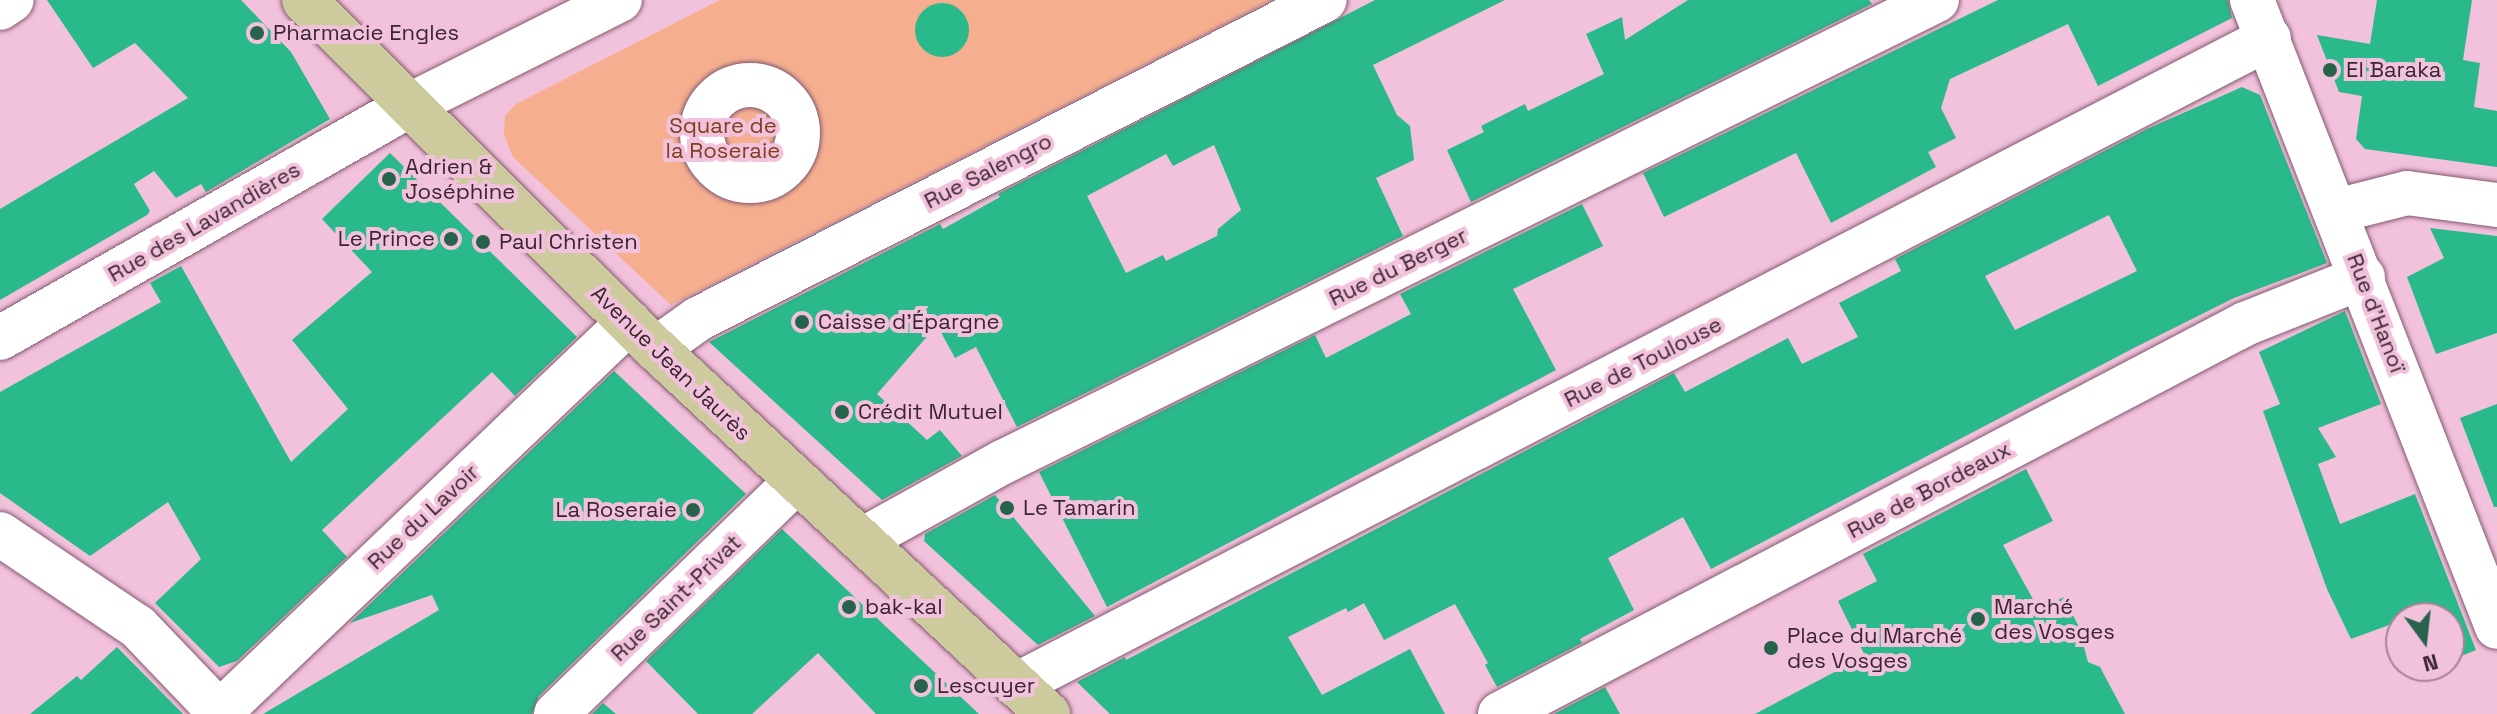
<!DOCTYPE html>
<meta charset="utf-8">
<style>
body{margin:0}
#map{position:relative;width:2497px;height:714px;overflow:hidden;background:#f2c1db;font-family:"Space Grotesk",sans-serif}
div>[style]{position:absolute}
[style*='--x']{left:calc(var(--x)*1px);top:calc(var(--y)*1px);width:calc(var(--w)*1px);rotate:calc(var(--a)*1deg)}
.green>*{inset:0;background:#f5af8f}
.building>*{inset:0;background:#29b98b}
.round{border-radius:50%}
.roads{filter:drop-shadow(0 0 2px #835970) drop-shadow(0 0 2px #835970)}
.minor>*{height:44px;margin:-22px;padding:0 22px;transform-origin:22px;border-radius:22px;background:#fff}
.minor>.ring{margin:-22px;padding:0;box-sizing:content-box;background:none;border:44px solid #fff;border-radius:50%}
.major>*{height:44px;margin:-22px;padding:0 22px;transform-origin:22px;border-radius:22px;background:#cdca9e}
.dots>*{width:22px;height:22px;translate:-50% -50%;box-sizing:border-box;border:4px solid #f2c1db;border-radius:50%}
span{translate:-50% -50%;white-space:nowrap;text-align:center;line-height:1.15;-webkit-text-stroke:8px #f2c1db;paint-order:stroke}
.poi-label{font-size:22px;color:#392630}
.left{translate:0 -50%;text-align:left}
.right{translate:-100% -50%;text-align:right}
.park-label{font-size:22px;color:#80401f}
.street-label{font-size:22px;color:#392630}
.north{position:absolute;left:2385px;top:602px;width:80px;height:80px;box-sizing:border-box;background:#f2c1db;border:2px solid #a88397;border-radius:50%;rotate:165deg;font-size:22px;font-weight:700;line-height:32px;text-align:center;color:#392630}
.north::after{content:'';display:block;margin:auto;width:28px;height:36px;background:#27624c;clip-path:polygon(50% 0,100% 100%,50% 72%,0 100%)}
</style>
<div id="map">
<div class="green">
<i style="clip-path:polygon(720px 0,1272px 0,671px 305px,513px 157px,504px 135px,505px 116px,516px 104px)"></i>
</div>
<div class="building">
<i style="clip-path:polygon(47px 0,241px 0,291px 52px,330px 119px,206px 192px,201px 184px,176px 198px,154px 171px,134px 184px,150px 211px,147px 215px,0 300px,0 209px,188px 98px,135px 43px,93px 68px)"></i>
<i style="clip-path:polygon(evenodd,1375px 0,1505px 0,1373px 65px,1397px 115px,1410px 126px,1414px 160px,1376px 178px,1403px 236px,1017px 427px,976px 347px,955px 358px,937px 325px,877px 394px,927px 440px,940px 430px,962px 456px,882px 500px,709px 342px,940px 224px,943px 229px,1000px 197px,998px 194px,1375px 0,1214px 145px,1241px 210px,1218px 229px,1217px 236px,1166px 261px,1163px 255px,1126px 273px,1087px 196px,1166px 154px,1173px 166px,1214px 145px)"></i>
<i style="clip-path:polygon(1688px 0,1869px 0,1872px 4px,1471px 202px,1447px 150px,1484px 132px,1481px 126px,1525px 104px,1528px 111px,1604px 74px,1586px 34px,1622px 17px,1625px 40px)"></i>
<i style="clip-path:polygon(1998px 0,2228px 0,2232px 18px,2098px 86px,2068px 24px,1950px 79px,1941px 108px,1956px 138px,1928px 152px,1936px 167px,1831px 223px,1796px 153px,1664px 217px,1643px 173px)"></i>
<i style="clip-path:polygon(2377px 0,2472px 0,2463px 60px,2480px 63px,2474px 107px,2497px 111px,2497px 167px,2365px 149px,2356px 139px,2362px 96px,2339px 92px,2317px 35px,2370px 44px)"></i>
<i class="round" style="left:915px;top:3px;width:54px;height:54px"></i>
<i style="clip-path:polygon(evenodd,2242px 87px,2260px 95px,2327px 263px,2234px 298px,2132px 349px,1711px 569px,1683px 517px,1608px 558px,1634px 610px,1580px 639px,1582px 643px,1497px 687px,1485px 665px,1488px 663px,1455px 604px,1384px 640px,1364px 603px,1348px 612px,1346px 608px,1288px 637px,1322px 695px,1410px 649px,1445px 714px,1110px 714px,1077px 682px,1125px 657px,1126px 660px,1674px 373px,1685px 392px,1788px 338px,1802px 364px,1858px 337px,1839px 303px,1901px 271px,1895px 259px,2147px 129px,2242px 87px,2109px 215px,2137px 271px,2015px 330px,1985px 276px,2109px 215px)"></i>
<i style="clip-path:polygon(390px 153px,577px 337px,515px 396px,492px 372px,322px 530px,347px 557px,237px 661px,219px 667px,155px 603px,201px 559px,168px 502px,90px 556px,0 493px,0 392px,161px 302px,150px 283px,181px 266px,291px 462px,348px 409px,292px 340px,372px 272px,322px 219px)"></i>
<i style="clip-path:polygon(1582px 204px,1603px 246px,1513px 289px,1556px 370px,1107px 607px,1039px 472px,1315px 335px,1326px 358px,1411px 314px,1400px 294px)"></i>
<i style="clip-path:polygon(2430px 228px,2497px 236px,2497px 333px,2436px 354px,2407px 277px,2444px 258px)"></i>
<i style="clip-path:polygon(2345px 311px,2381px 404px,2318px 428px,2336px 457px,2318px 464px,2340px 524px,2415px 494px,2476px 650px,2449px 661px,2449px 618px,2401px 618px,2401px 624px,2400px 621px,2351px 639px,2327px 589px,2263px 411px,2280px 404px,2259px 352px)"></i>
<i style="clip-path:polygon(614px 371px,746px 494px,539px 696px,532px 714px,263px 714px,439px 610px,432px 595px,350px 623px)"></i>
<i style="clip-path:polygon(2497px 404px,2497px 507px,2494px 507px,2460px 418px)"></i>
<i style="clip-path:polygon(2026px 469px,2053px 521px,2003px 545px,2039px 610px,2064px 597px,2078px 625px,2088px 662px,2100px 667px,2125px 714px,1755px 714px,1865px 656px,1838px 601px,1877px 581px,1863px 554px)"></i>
<i style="clip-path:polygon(995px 495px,1095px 616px,1038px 645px,924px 541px,925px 534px)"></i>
<i style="clip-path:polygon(782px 529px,847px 590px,979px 714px,876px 714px,818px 653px,752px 714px,698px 714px,646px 661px)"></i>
<i style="clip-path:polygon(117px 647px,183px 714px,30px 714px,77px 676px,81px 680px)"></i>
<i style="clip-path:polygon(1605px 687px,1620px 714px,1554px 714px)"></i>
<i style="clip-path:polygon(603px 703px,616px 714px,592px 714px)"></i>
</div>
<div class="roads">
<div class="minor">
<i style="--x:2252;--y:0;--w:673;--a:68.66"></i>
<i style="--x:0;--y:8;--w:14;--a:-34"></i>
<i class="ring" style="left:702px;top:85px;width:52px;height:52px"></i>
<i style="--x:2336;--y:211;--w:73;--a:-14.2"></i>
<i style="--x:2407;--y:193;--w:91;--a:7.6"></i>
<i style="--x:0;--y:338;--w:469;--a:-29.6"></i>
<i style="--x:408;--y:106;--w:237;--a:-26.6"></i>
<i style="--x:656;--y:349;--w:52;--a:-35.5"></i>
<i style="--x:698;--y:319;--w:703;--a:-26.97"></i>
<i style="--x:0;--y:534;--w:166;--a:34"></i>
<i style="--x:138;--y:627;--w:120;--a:46.3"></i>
<i style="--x:862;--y:540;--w:161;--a:-29"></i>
<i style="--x:1003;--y:462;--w:1042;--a:-26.32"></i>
<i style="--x:1016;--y:685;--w:1410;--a:-27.31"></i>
<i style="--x:218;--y:714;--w:568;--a:-43.64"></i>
<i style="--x:556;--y:714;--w:333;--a:-44.1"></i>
<i style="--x:1500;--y:714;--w:841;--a:-27.63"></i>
<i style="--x:2245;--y:324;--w:127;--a:-21.7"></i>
</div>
<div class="major">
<i style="--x:304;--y:0;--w:496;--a:44.8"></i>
<i style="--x:656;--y:349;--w:536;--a:42.96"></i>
</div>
</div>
<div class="dots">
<i style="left:257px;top:33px;background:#27624c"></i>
<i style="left:2330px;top:70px;background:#27624c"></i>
<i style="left:389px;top:179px;background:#27624c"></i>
<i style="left:451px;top:239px;background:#27624c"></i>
<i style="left:483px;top:242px;background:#27624c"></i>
<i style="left:802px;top:322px;background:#27624c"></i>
<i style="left:842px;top:412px;background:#27624c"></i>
<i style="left:1007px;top:508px;background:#27624c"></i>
<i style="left:693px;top:510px;background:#27624c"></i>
<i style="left:849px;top:607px;background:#27624c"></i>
<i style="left:1978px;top:619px;background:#27624c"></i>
<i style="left:1771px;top:648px;background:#27624c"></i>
<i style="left:921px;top:686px;background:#27624c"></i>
</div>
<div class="poi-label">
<span class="left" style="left:273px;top:33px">Pharmacie Engles</span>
<span class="left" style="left:2346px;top:70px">El Baraka</span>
<span class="left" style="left:405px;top:179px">Adrien &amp;<br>Joséphine</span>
<span class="right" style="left:435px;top:239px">Le Prince</span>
<span class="left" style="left:499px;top:242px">Paul Christen</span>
<span class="left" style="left:818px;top:322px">Caisse d'Épargne</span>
<span class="left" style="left:858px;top:412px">Crédit Mutuel</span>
<span class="left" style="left:1023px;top:508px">Le Tamarin</span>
<span class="right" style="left:677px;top:510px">La Roseraie</span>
<span class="left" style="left:1994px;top:619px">Marché<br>des Vosges</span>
<span class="left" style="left:865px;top:607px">bak-kal</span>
<span class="left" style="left:1787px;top:648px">Place du Marché<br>des Vosges</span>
<span class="left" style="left:937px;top:686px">Lescuyer</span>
</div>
<div class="park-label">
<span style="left:723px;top:138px">Square de<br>la Roseraie</span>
</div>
<div class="street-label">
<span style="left:988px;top:171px;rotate:-27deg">Rue Salengro</span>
<span style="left:204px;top:222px;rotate:-30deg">Rue des Lavandières</span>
<span style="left:1398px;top:267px;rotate:-26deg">Rue du Berger</span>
<span style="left:2376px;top:313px;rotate:69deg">Rue d'Hanoï</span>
<span style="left:1643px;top:362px;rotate:-27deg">Rue de Toulouse</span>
<span style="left:671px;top:363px;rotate:44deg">Avenue Jean Jaurès</span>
<span style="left:1929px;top:490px;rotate:-28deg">Rue de Bordeaux</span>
<span style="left:423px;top:517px;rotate:-43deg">Rue du Lavoir</span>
<span style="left:676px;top:598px;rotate:-44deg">Rue Saint-Privat</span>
</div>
<div class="north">N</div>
</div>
